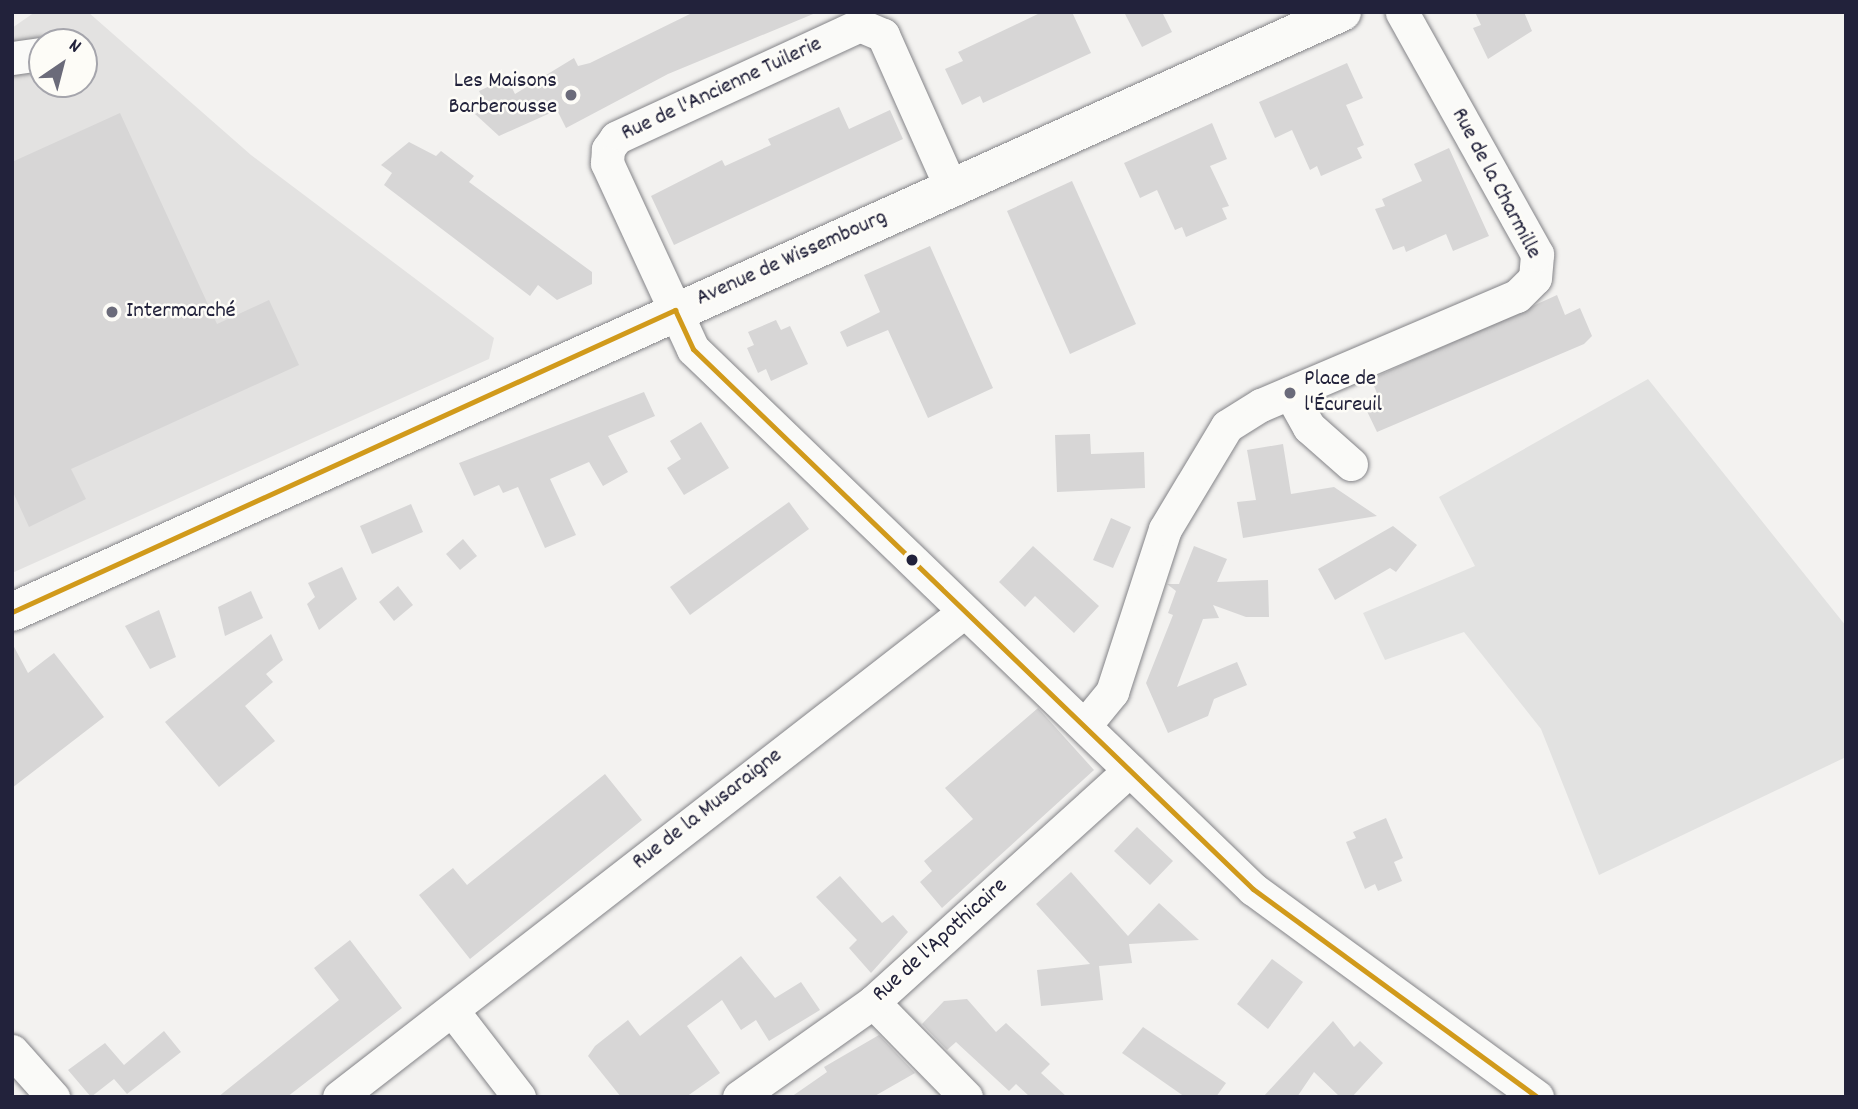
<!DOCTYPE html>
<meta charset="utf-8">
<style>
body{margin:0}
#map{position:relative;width:1858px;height:1109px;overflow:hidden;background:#f3f2f0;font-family:Dekko,sans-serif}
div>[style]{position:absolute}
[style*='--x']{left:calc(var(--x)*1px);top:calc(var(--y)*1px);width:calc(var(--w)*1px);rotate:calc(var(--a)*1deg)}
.built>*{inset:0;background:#e3e2e1}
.green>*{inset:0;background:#e2e2e1}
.building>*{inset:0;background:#d7d6d6}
.roads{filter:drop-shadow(0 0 2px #848488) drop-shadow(0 0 2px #848488)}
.minor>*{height:33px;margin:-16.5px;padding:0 16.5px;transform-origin:16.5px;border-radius:16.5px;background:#fafaf8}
.primary>*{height:38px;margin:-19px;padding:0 19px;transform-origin:19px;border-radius:19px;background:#fafaf8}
.bus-1>*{height:5px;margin:-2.5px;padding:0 2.5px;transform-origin:2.5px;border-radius:2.5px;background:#d19a1b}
.dots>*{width:19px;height:19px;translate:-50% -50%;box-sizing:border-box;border:4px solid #fdfcf7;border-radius:50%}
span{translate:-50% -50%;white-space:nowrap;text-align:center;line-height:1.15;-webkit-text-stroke:5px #fdfcf7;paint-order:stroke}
.poi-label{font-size:23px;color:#22223b}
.right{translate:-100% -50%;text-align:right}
.left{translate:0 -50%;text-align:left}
.street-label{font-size:23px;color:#22223b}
.frame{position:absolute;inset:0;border:14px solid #22223b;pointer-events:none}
.north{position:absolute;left:28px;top:28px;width:70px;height:70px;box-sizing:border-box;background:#fdfcf7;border:2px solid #a5a5ac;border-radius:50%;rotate:35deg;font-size:19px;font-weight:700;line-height:28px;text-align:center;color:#22223b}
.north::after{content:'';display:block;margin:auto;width:24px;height:32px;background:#6b6b7a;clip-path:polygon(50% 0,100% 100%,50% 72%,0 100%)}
</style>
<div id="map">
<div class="built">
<i style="clip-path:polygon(evenodd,35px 12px,88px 12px,251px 155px,494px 338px,489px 359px,12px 573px,12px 28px,35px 12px,42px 42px,84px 42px,84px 84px,42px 84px,42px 42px)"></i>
</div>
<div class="green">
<i style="clip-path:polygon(1648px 379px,1846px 626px,1846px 757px,1599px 875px,1541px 729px,1464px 632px,1385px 660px,1363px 613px,1475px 566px,1439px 497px)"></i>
</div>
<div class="building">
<i style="clip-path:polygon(694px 12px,818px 12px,668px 74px,566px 128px,557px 110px,499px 136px,475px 114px,488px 108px,479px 91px,507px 78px,515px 94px,574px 58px,578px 66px,590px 63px)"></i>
<i style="clip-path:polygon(1042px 12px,1072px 12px,1091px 53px,983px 103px,980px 96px,962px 105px,945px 69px,963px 61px,958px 52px)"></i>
<i style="clip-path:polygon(1124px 12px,1162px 12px,1172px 32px,1142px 47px)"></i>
<i style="clip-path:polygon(1475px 12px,1524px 12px,1532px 31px,1488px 59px,1473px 28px,1481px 25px)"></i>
<i style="clip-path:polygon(1347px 63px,1363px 98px,1346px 105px,1364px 145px,1357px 148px,1362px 158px,1321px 176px,1317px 166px,1310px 170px,1292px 130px,1275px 138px,1259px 102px)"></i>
<i style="clip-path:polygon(839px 107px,849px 129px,890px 110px,903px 139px,674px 245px,651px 196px,722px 160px,725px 166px,771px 145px,768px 139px)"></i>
<i style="clip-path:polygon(120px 113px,217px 324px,269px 300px,299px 365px,71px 469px,86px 499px,29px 527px,12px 490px,12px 162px)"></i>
<i style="clip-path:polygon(1212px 123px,1227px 159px,1210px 166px,1229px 206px,1222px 208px,1227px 219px,1186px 237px,1182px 227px,1175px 230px,1157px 190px,1140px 198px,1124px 163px)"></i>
<i style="clip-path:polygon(409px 142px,436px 156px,441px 151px,474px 176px,469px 182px,592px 272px,592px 284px,557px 300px,538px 285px,530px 296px,384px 185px,392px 173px,381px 165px)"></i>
<i style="clip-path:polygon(1449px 148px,1489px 236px,1453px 251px,1446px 234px,1406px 252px,1404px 246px,1393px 250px,1375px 209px,1385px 206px,1382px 199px,1422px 181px,1414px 164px)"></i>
<i style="clip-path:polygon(1072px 181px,1136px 324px,1070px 354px,1007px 211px)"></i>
<i style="clip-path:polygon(930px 246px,993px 388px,928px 418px,888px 330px,847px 347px,840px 332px,880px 312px,864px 275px)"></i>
<i style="clip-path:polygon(1557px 295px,1565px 315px,1580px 308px,1592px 336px,1584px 344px,1377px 432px,1364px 405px,1379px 398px,1371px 379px)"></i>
<i style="clip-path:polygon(776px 320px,781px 330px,790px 326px,808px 364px,771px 381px,766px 369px,758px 373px,747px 348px,754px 345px,748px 332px)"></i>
<i style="clip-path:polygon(644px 392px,655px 416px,608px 436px,628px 472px,603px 486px,589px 462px,550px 479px,576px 535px,545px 548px,518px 487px,503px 493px,499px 485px,474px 496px,459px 463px)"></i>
<i style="clip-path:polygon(701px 422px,729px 468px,684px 495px,667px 468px,681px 459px,670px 441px)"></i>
<i style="clip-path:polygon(1090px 434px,1091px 454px,1144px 452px,1145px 488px,1057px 492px,1055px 435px)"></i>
<i style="clip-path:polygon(1283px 444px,1291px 494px,1334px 487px,1377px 516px,1243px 538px,1237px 502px,1256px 500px,1247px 450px)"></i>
<i style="clip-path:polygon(789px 502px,809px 529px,690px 615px,670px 587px)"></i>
<i style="clip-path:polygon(411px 504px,423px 532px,372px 554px,360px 526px)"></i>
<i style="clip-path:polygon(1111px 518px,1131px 527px,1113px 568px,1093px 560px)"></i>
<i style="clip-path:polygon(1393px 526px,1417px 545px,1396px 572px,1390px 568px,1335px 600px,1318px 569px)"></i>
<i style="clip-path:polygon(463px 539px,477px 556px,460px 570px,446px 554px)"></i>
<i style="clip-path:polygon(1033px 546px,1099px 606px,1074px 633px,1035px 596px,1025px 607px,999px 582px)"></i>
<i style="clip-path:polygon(1194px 546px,1227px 559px,1217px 582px,1268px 580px,1269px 617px,1246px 617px,1213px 605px,1219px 618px,1203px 619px,1177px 687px,1237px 662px,1247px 685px,1214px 699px,1208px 716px,1168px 733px,1146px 683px,1173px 615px,1168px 613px,1176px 591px,1167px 584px,1179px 584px)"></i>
<i style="clip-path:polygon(342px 567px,357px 599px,319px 630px,307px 604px,315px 597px,308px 583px)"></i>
<i style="clip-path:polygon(398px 586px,413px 605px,394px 621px,379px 602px)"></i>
<i style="clip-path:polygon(251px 591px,263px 618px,225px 636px,218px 607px)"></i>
<i style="clip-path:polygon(159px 610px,176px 657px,150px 669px,125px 626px)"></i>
<i style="clip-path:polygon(271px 634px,283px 660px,266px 674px,273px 682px,245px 706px,275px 741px,219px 787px,165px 722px)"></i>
<i style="clip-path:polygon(12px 643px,28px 673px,54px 653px,104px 717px,12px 788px)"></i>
<i style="clip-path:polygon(1038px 708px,1094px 770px,942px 908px,920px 882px,932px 871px,924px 861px,973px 819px,945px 788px)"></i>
<i style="clip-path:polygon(605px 774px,642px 820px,470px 959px,419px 895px,453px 868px,467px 885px)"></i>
<i style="clip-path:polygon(1386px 818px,1403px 858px,1394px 862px,1402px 881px,1378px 891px,1375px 884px,1365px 889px,1346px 842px,1356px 838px,1353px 832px)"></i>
<i style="clip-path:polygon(1137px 827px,1173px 861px,1150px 885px,1114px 851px)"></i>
<i style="clip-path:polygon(1071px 872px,1128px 936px,1159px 903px,1199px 940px,1129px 944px,1132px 963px,1099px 966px,1103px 1000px,1041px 1006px,1037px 970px,1090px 964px,1036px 904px)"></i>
<i style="clip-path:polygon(840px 876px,882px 923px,893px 915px,908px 932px,871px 973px,849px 948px,857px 940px,816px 897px)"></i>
<i style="clip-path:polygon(350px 940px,402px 1008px,287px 1097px,218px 1097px,339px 1000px,314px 968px)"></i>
<i style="clip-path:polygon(741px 956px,775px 998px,801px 982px,820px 1010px,769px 1041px,756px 1020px,741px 1030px,722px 1000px,687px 1026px,720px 1073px,686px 1097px,621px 1097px,588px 1056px,595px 1046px,628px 1020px,640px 1036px)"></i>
<i style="clip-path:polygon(1272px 959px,1303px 982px,1268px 1029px,1237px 1004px)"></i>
<i style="clip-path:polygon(967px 999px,996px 1032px,1006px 1023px,1050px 1064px,1041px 1073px,1067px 1097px,1030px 1097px,1016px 1084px,1009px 1091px,956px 1042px,947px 1050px,922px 1024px,944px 1001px)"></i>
<i style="clip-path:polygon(1333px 1021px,1354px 1047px,1360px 1041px,1383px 1063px,1352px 1097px,1340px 1097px,1314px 1072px,1297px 1097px,1263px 1097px)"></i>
<i style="clip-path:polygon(1143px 1027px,1226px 1083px,1216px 1097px,1185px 1097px,1122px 1053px)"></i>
<i style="clip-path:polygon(164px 1031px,181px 1052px,127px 1094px,114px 1079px,91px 1097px,68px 1070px,105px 1043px,124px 1065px)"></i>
<i style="clip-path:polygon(879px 1035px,915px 1073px,873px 1097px,791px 1097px,827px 1072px,824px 1067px)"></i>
</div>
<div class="roads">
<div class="minor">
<i style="--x:12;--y:58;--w:30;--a:-8"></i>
<i style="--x:952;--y:190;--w:170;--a:-114"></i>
<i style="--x:883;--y:35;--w:25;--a:-157"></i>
<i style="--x:860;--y:25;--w:269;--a:155.2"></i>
<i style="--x:616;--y:138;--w:14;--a:126"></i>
<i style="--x:608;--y:149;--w:14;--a:94"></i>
<i style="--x:607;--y:163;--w:205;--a:65.2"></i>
<i style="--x:693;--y:349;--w:778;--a:43.96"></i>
<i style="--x:1253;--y:889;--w:352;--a:36.2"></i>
<i style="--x:1290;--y:393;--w:39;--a:61"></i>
<i style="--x:1309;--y:427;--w:56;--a:41.4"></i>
<i style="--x:1085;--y:725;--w:43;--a:-50.7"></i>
<i style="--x:1112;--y:692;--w:171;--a:-72"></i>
<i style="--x:1165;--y:529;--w:120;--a:-59"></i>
<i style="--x:1227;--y:426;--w:40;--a:-32"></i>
<i style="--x:1261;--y:405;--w:278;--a:-23.1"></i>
<i style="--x:1517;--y:296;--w:25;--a:-45"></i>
<i style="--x:1535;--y:278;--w:24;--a:-85"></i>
<i style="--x:1537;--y:254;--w:277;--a:-119.2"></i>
<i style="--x:873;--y:1002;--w:133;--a:45.6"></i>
<i style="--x:452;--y:1010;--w:110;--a:52.4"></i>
<i style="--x:12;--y:1051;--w:62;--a:48.3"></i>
<i style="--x:339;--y:1097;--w:791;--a:-37.81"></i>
<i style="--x:739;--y:1097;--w:164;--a:-35.3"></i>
<i style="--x:873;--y:1002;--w:346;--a:-42.1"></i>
</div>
<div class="primary">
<i style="--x:12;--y:612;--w:1459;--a:-24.28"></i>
</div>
</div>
<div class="bus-1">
<i style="--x:12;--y:612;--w:729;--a:-24.49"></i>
<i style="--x:675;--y:310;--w:43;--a:65.2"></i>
<i style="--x:693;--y:349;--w:778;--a:43.96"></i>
<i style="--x:1253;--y:889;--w:352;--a:36.2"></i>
</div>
<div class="dots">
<i style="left:571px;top:95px;background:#6b6b7a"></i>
<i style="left:112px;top:312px;background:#6b6b7a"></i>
<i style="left:1290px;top:393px;background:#6b6b7a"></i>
<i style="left:912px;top:560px;background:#22223b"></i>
</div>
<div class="poi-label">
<span class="right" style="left:557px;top:95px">Les Maisons<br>Barberousse</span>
<span class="left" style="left:126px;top:312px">Intermarché</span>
<span class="left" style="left:1304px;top:393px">Place de<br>l'Écureuil</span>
</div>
<div class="street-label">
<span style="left:722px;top:90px;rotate:-25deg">Rue de l'Ancienne Tuilerie</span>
<span style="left:1495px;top:184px;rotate:62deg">Rue de la Charmille</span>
<span style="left:792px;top:259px;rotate:-24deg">Avenue de Wissembourg</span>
<span style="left:708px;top:810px;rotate:-38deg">Rue de la Musaraigne</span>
<span style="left:941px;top:941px;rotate:-42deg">Rue de l'Apothicaire</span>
</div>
<div class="frame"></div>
<div class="north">N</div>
</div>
